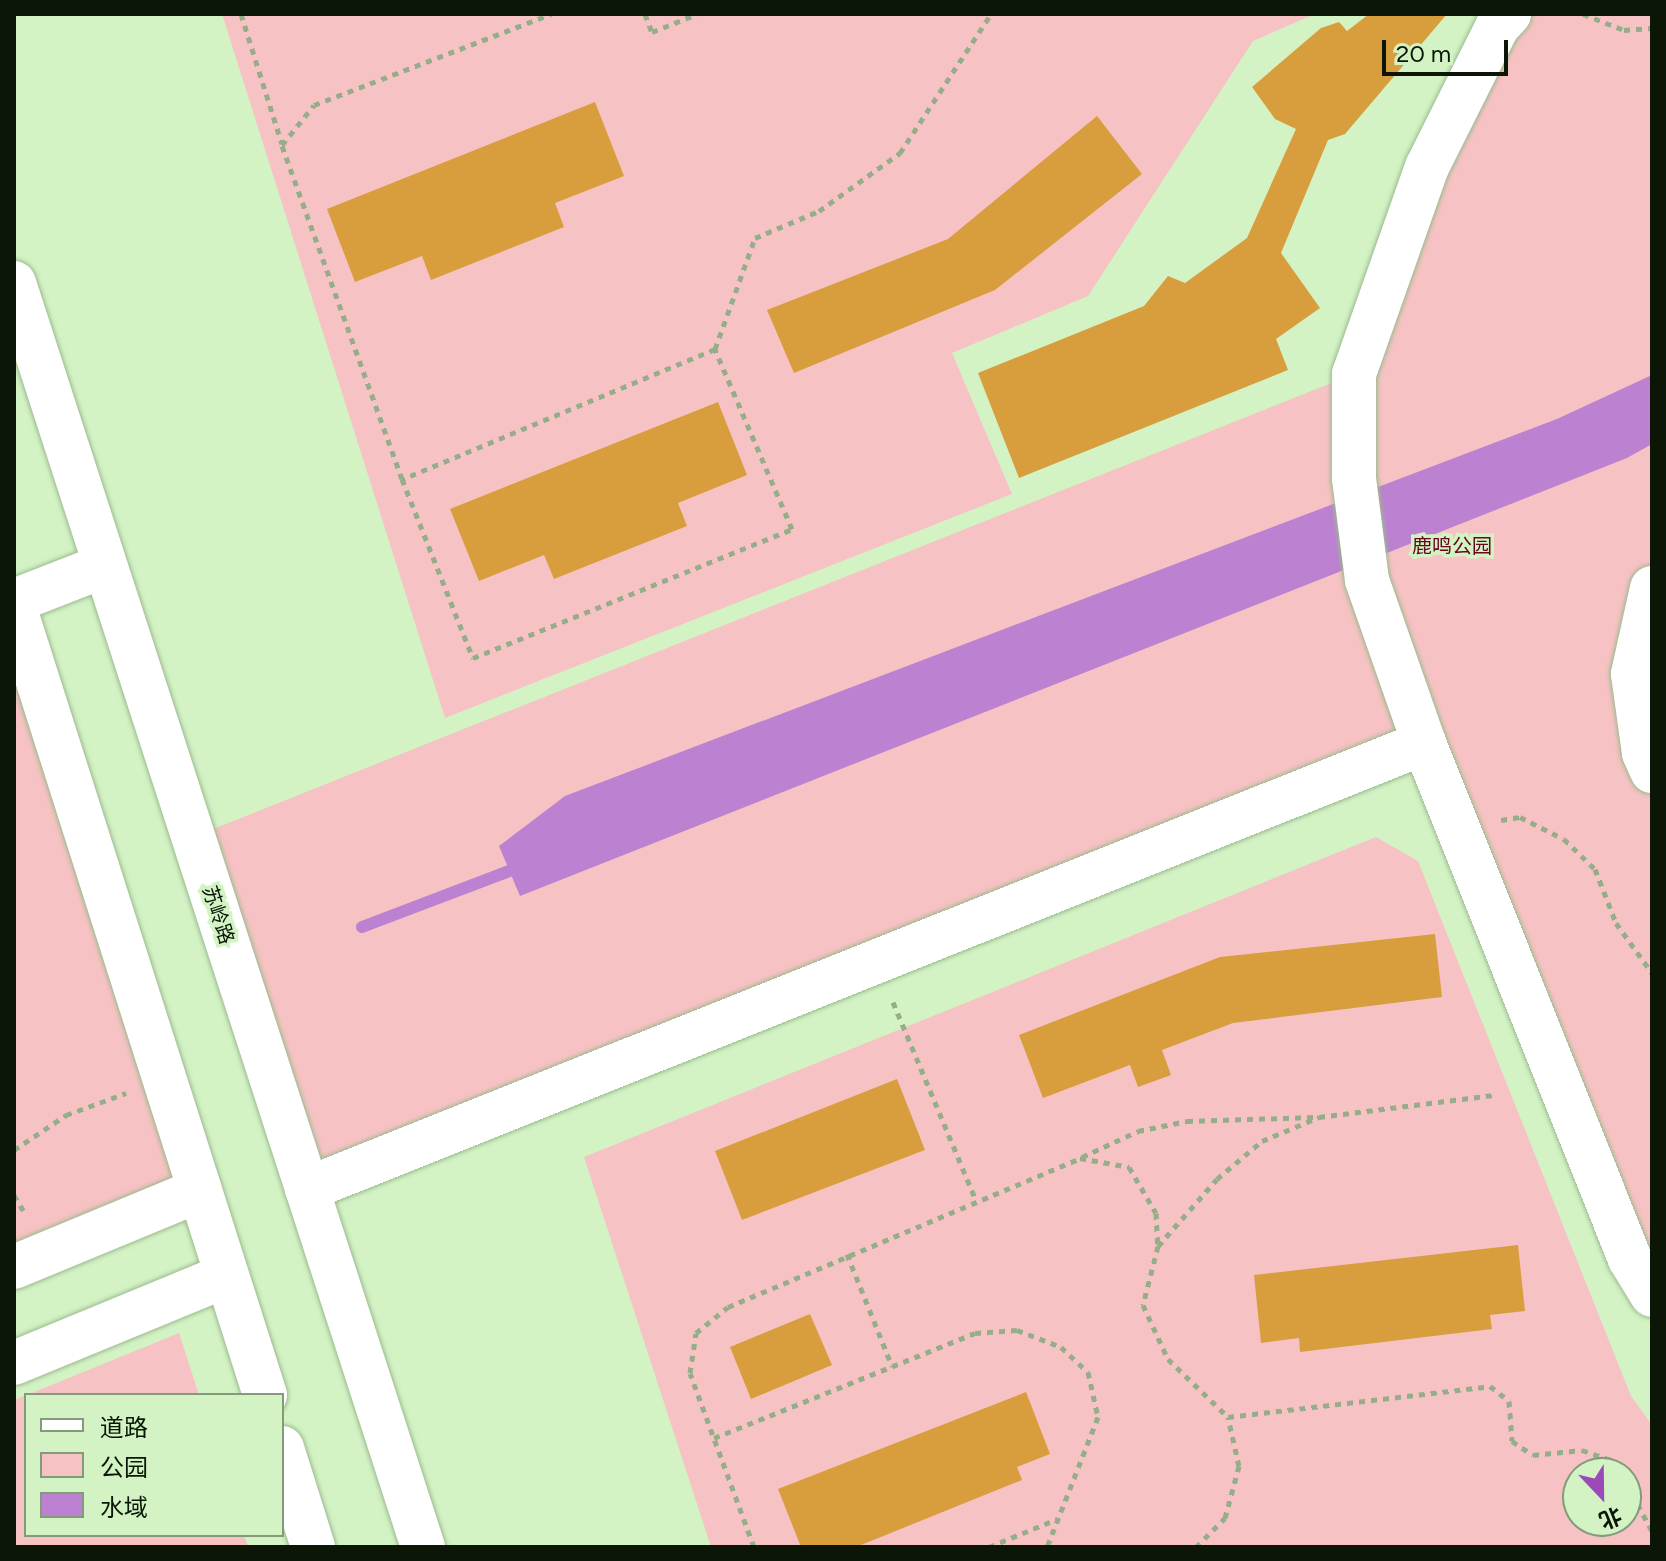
<!DOCTYPE html>
<meta charset="utf-8">
<style>
body{margin:0}
#map{position:relative;width:1666px;height:1561px;overflow:hidden;background:#d3f3c5;font-family:Figtree,"Noto Sans SC",sans-serif}
div>[style]{position:absolute}
[style*='--x']{left:calc(var(--x)*1px);top:calc(var(--y)*1px);width:calc(var(--w)*1px);rotate:calc(var(--a)*1deg)}
.green>*{inset:0;background:#f7c2c3}
.water>*{inset:0;background:#bc81d1}
.stream>*{height:12px;margin:-6px;padding:0 6px;transform-origin:6px;border-radius:6px;background:#bc81d1}
.building>*{inset:0;background:#d89e3e}
.path>*{height:5px;margin-top:-2.5px;transform-origin:0;background:repeating-linear-gradient(90deg,#95ae89 0 6px,transparent 0 12px)}
.roads{filter:drop-shadow(0 0 2px #9bba8e) drop-shadow(0 0 2px #9bba8e)}
.street>*{height:44px;margin:-22px;padding:0 22px;transform-origin:22px;border-radius:22px;background:#fff}
.secondary>*{height:44px;margin:-22px;padding:0 22px;transform-origin:22px;border-radius:22px;background:#fff}
span{translate:-50% -50%;white-space:nowrap;text-align:center;line-height:1.15;-webkit-text-stroke:7px #d3f3c5;paint-order:stroke}
.park-label{font-size:20px;color:#68061e}
.street-label{font-size:20px;color:#0b1606}
.frame{position:absolute;inset:0;border:16px solid #0b1606;pointer-events:none}
.legend{position:absolute;left:24px;top:1393px;width:260px;height:144px;box-sizing:border-box;background:#d3f3c5;border:2px solid #839b79;margin:0;padding:10px 14px;list-style:none;font-size:24px;color:#0b1606}
.legend li{display:flex;align-items:center;gap:16px;height:40px}
.legend b{width:40px;border:2px solid #839b79}
.north{position:absolute;left:1562px;top:1457px;width:80px;height:80px;box-sizing:border-box;background:#d3f3c5;border:2px solid #839b79;border-radius:50%;rotate:158deg;font-size:22px;font-weight:700;line-height:32px;text-align:center;color:#0b1606}
.north::after{content:'';display:block;margin:auto;width:28px;height:36px;background:#9c4ab9;clip-path:polygon(50% 0,100% 100%,50% 72%,0 100%)}
.scale{position:absolute;left:1382px;top:40px;width:126px;height:36px;box-sizing:border-box;border:4px solid #0b1606;border-top:0;padding-left:10px;font-size:24px;line-height:28px;white-space:nowrap;color:#0b1606;-webkit-text-stroke:6px #d3f3c5;paint-order:stroke}
</style>
<div id="map">
<div class="green">
<i style="clip-path:polygon(222px 14px,1315px 14px,1253px 41px,1088px 296px,952px 353px,1012px 494px,445px 718px)"></i>
<i style="clip-path:polygon(1509px 14px,1652px 14px,1652px 1295px,1424px 744px,307px 1189px,193px 837px,1354px 374px)"></i>
<i style="clip-path:polygon(14px 606px,200px 1190px,14px 1268px)"></i>
<i style="clip-path:polygon(evenodd,1376px 837px,1418px 861px,1631px 1396px,1652px 1425px,1652px 1547px,711px 1547px,584px 1157px,1376px 837px,1578px 1473px,1626px 1473px,1626px 1521px,1578px 1521px,1578px 1473px)"></i>
<i style="clip-path:polygon(179px 1333px,199px 1395px,27px 1395px)"></i>
<i style="clip-path:polygon(26px 1395px,26px 1535px,244px 1535px,248px 1547px,14px 1547px,14px 1400px)"></i>
</div>
<div class="water">
<i style="clip-path:polygon(1652px 375px,1652px 444px,1627px 458px,520px 896px,499px 846px,565px 796px,1557px 419px)"></i>
</div>
<div class="stream">
<i style="--x:362;--y:927;--w:172;--a:-20.8"></i>
</div>
<div class="building">
<i style="clip-path:polygon(1369px 14px,1447px 14px,1345px 134px,1328px 140px,1281px 253px,1320px 308px,1276px 339px,1288px 370px,1019px 478px,978px 373px,1144px 306px,1168px 276px,1185px 283px,1247px 238px,1296px 129px,1275px 119px,1252px 87px,1321px 28px,1339px 22px,1347px 31px)"></i>
<i style="clip-path:polygon(595px 102px,624px 176px,555px 203px,564px 227px,431px 280px,422px 256px,355px 282px,327px 209px)"></i>
<i style="clip-path:polygon(1097px 116px,1142px 174px,995px 290px,794px 373px,767px 310px,948px 239px)"></i>
<i style="clip-path:polygon(718px 402px,747px 475px,678px 503px,687px 526px,554px 579px,544px 555px,479px 581px,450px 509px)"></i>
<i style="clip-path:polygon(1435px 934px,1442px 997px,1233px 1023px,1162px 1050px,1171px 1075px,1138px 1087px,1130px 1065px,1043px 1098px,1019px 1035px,1220px 957px)"></i>
<i style="clip-path:polygon(897px 1079px,925px 1150px,742px 1220px,715px 1151px)"></i>
<i style="clip-path:polygon(1518px 1245px,1525px 1311px,1490px 1315px,1492px 1329px,1300px 1352px,1299px 1338px,1261px 1343px,1254px 1275px)"></i>
<i style="clip-path:polygon(810px 1314px,832px 1365px,751px 1399px,730px 1347px)"></i>
<i style="clip-path:polygon(1026px 1392px,1050px 1454px,1017px 1467px,1022px 1480px,856px 1547px,801px 1547px,778px 1489px)"></i>
</div>
<div class="path">
<i style="--x:241;--y:14;--w:136;--a:72.5"></i>
<i style="--x:645;--y:14;--w:19;--a:69"></i>
<i style="--x:652;--y:32;--w:48;--a:-21.8"></i>
<i style="--x:1583;--y:14;--w:44;--a:21.3"></i>
<i style="--x:1624;--y:30;--w:28;--a:-4"></i>
<i style="--x:715;--y:349;--w:339;--a:157.4"></i>
<i style="--x:402;--y:479;--w:193;--a:68.4"></i>
<i style="--x:473;--y:658;--w:344;--a:-22"></i>
<i style="--x:792;--y:529;--w:196;--a:-113.2"></i>
<i style="--x:715;--y:349;--w:118;--a:-70.2"></i>
<i style="--x:755;--y:238;--w:69;--a:-22.9"></i>
<i style="--x:819;--y:211;--w:100;--a:-35.6"></i>
<i style="--x:900;--y:153;--w:166;--a:-56.8"></i>
<i style="--x:402;--y:479;--w:355;--a:-109.8"></i>
<i style="--x:282;--y:145;--w:51;--a:-51.3"></i>
<i style="--x:314;--y:105;--w:254;--a:-21"></i>
<i style="--x:1501;--y:820;--w:19;--a:-9"></i>
<i style="--x:1520;--y:817;--w:49;--a:26.6"></i>
<i style="--x:1564;--y:839;--w:43;--a:44.1"></i>
<i style="--x:1595;--y:869;--w:58;--a:68.7"></i>
<i style="--x:1616;--y:923;--w:62;--a:54.2"></i>
<i style="--x:893;--y:1002;--w:212;--a:67.3"></i>
<i style="--x:14;--y:1150;--w:63;--a:-33.9"></i>
<i style="--x:66;--y:1115;--w:64;--a:-20.1"></i>
<i style="--x:1082;--y:1157;--w:62;--a:-24.9"></i>
<i style="--x:1138;--y:1131;--w:50;--a:-11.5"></i>
<i style="--x:1187;--y:1121;--w:127;--a:-1.8"></i>
<i style="--x:14;--y:1195;--w:23;--a:59"></i>
<i style="--x:1158;--y:1246;--w:89;--a:-48.6"></i>
<i style="--x:1217;--y:1179;--w:59;--a:-40.2"></i>
<i style="--x:1262;--y:1141;--w:62;--a:-22.8"></i>
<i style="--x:1319;--y:1117;--w:176;--a:-7.2"></i>
<i style="--x:847;--y:1254;--w:121;--a:68.1"></i>
<i style="--x:714;--y:1438;--w:281;--a:-21.9"></i>
<i style="--x:975;--y:1333;--w:42;--a:-4.1"></i>
<i style="--x:1017;--y:1330;--w:47;--a:21.1"></i>
<i style="--x:1061;--y:1347;--w:37;--a:43"></i>
<i style="--x:1088;--y:1372;--w:46;--a:77.5"></i>
<i style="--x:1098;--y:1417;--w:140;--a:111.4"></i>
<i style="--x:1626;--y:1483;--w:55;--a:61.6"></i>
<i style="--x:754;--y:1547;--w:185;--a:-110.2"></i>
<i style="--x:690;--y:1373;--w:40;--a:-81.5"></i>
<i style="--x:696;--y:1333;--w:41;--a:-39.1"></i>
<i style="--x:728;--y:1307;--w:382;--a:-22.9"></i>
<i style="--x:1080;--y:1158;--w:50;--a:10.4"></i>
<i style="--x:1129;--y:1167;--w:53;--a:59.6"></i>
<i style="--x:1156;--y:1213;--w:33;--a:87"></i>
<i style="--x:1158;--y:1246;--w:61;--a:104.3"></i>
<i style="--x:1143;--y:1305;--w:60;--a:65.2"></i>
<i style="--x:1168;--y:1359;--w:83;--a:44"></i>
<i style="--x:1228;--y:1417;--w:264;--a:-6.7"></i>
<i style="--x:1490;--y:1386;--w:24;--a:38"></i>
<i style="--x:1509;--y:1401;--w:40;--a:85.7"></i>
<i style="--x:1512;--y:1441;--w:25;--a:34"></i>
<i style="--x:1533;--y:1455;--w:49;--a:-5.8"></i>
<i style="--x:1582;--y:1450;--w:31;--a:19"></i>
<i style="--x:1611;--y:1460;--w:15;--a:58"></i>
<i style="--x:989;--y:1547;--w:74;--a:-22.4"></i>
<i style="--x:1196;--y:1547;--w:41;--a:-45"></i>
<i style="--x:1225;--y:1518;--w:54;--a:-74.9"></i>
<i style="--x:1239;--y:1466;--w:50;--a:-102.7"></i>
</div>
<div class="roads">
<div class="street">
<i style="--x:1652;--y:588;--w:88;--a:102.5"></i>
<i style="--x:1633;--y:674;--w:80;--a:82.1"></i>
<i style="--x:1644;--y:753;--w:20;--a:66"></i>
<i style="--x:14;--y:601;--w:97;--a:-21.3"></i>
<i style="--x:1424;--y:743;--w:173;--a:-109.3"></i>
<i style="--x:1367;--y:580;--w:102;--a:-97.3"></i>
<i style="--x:1354;--y:479;--w:105;--a:-90"></i>
<i style="--x:1354;--y:374;--w:219;--a:-70.6"></i>
<i style="--x:1427;--y:167;--w:157;--a:-63.4"></i>
<i style="--x:1497;--y:27;--w:18;--a:-47"></i>
<i style="--x:307;--y:1189;--w:1203;--a:-21.77"></i>
<i style="--x:1424;--y:743;--w:556;--a:68.24"></i>
<i style="--x:1630;--y:1259;--w:42;--a:58.6"></i>
</div>
<div class="secondary">
<i style="--x:14;--y:283;--w:1329;--a:72.07"></i>
<i style="--x:14;--y:606;--w:828;--a:72.35"></i>
<i style="--x:14;--y:1267;--w:201;--a:-22.5"></i>
<i style="--x:14;--y:1363;--w:230;--a:-22.4"></i>
<i style="--x:282;--y:1448;--w:104;--a:72.6"></i>
</div>
</div>
<div class="park-label">
<span style="left:1452px;top:546px">鹿鸣公园</span>
</div>
<div class="street-label">
<span style="left:218px;top:915px;rotate:72deg">苏岭路</span>
</div>
<div class="frame"></div>
<ul class="legend">
<li><b style="height:10px;background:#fff"></b>道路</li>
<li><b style="height:22px;background:#f7c2c3"></b>公园</li>
<li><b style="height:22px;background:#bc81d1"></b>水域</li>
</ul>
<div class="north">北</div>
<div class="scale">20 m</div>
</div>
